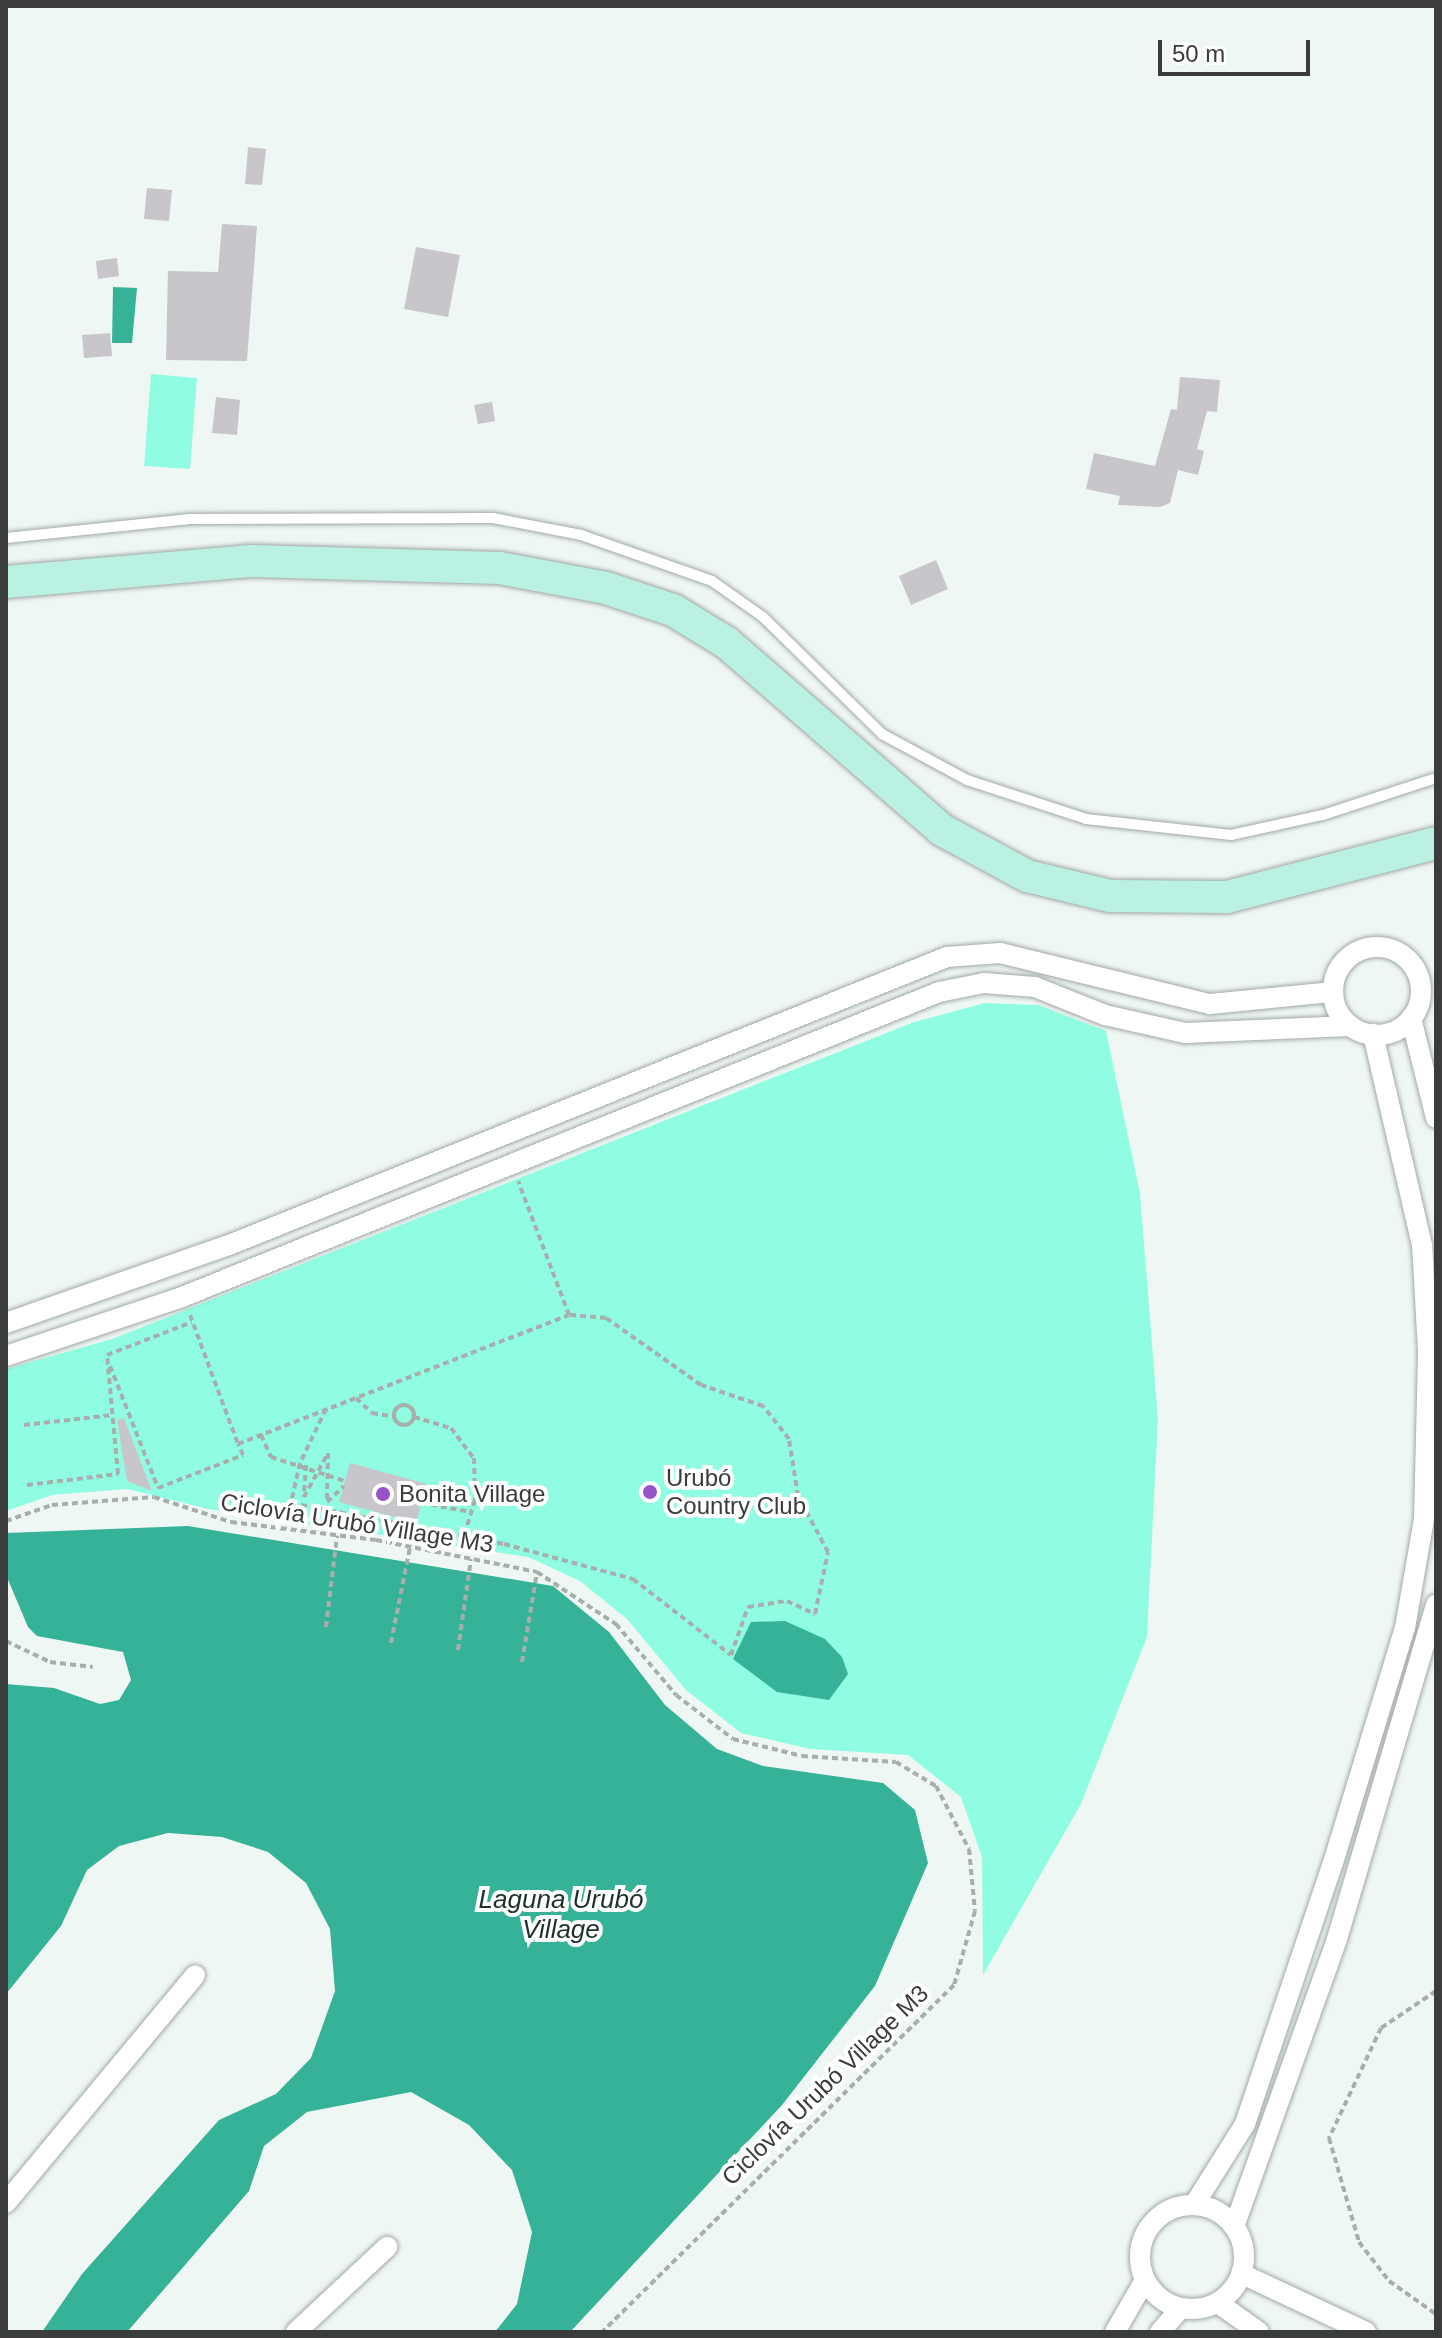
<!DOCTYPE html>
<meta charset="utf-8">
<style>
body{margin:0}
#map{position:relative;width:1442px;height:2338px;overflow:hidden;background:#eff7f4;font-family:Helvetica,sans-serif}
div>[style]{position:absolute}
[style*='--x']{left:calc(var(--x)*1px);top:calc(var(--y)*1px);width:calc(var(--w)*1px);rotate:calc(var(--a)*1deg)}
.green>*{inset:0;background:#90fde2}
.water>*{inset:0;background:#36b298}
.building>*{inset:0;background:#c8c5cb}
.path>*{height:4px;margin-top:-2px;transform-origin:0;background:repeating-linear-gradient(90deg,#a8aeac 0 6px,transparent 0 10px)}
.path>.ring{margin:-2px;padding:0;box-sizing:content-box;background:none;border:4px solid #a8aeac;border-radius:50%}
.roads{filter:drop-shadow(0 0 2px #a1a8a6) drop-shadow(0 0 2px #a1a8a6)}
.service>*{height:10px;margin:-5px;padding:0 5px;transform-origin:5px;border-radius:5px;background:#fff}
.minor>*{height:20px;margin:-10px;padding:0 10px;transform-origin:10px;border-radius:10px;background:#fff}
.minor>.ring{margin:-10px;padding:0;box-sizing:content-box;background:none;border:20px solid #fff;border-radius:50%}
.primary>*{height:32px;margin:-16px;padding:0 16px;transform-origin:16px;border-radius:16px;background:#bbf1e3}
.dots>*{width:22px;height:22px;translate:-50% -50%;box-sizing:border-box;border:4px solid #fff;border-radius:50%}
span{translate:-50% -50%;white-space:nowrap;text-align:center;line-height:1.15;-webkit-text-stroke:8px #fff;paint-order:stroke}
.poi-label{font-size:24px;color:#3a3d3c}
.left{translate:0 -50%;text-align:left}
.street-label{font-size:24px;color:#3a3d3c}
.water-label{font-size:26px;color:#1c312c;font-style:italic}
.frame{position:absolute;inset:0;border:8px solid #3a3d3c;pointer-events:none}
.scale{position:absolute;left:1158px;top:40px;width:152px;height:36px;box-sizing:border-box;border:4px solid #3a3d3c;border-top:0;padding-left:10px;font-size:24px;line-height:28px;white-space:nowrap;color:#3a3d3c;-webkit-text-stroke:6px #fff;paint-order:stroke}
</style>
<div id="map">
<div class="green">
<i style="clip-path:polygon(151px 374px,197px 378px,190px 469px,144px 466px)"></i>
<i style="clip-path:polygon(985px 1003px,1038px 1005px,1106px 1031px,1140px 1193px,1158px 1419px,1147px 1637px,1081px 1804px,983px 1975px,982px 1857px,961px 1797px,908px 1755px,810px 1749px,741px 1733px,686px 1690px,627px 1619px,580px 1581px,528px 1557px,208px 1509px,127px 1489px,52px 1495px,6px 1511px,6px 1369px,112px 1339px,914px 1022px)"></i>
</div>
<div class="water">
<i style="clip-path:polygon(113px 287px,137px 288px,132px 343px,112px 343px)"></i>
<i style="clip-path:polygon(188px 1526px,553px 1586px,609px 1632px,665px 1705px,717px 1749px,763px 1766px,883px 1783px,915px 1810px,928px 1863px,875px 1986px,782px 2105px,570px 2332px,495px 2332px,517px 2304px,532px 2232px,512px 2170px,469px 2125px,411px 2092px,307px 2112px,264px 2146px,249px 2191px,127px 2332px,42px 2332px,82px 2274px,219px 2120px,276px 2094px,311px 2058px,335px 1991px,330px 1929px,306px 1883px,268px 1852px,222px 1837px,168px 1833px,119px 1846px,87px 1870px,61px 1926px,6px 1994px,6px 1684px,54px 1688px,100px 1704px,119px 1700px,131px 1680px,123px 1652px,37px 1636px,28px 1627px,6px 1575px,6px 1533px)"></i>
<i style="clip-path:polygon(785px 1621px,825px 1639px,842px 1657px,848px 1674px,829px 1700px,777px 1692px,733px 1659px,751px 1622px)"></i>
</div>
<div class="building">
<i style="clip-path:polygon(248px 147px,266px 149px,262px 185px,245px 184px)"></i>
<i style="clip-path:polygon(147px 188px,172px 190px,169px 221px,144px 219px)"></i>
<i style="clip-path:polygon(222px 224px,257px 226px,247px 361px,166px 360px,168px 271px,218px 272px)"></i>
<i style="clip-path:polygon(416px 247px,460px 255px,448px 317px,404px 309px)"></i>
<i style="clip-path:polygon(117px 258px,119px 276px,98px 279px,96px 261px)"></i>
<i style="clip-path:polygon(110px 333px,112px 356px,84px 358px,82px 335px)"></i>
<i style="clip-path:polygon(1180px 377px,1220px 380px,1217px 412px,1207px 411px,1197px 449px,1204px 451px,1198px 475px,1178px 470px,1170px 503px,1160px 507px,1118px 505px,1120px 496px,1086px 489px,1094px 453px,1155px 466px,1171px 409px,1177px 410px)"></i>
<i style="clip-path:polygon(216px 397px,240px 400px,237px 435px,212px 433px)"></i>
<i style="clip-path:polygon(492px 402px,495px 421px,478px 424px,474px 405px)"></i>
<i style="clip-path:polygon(936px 560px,948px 589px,911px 605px,899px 576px)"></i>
<i style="clip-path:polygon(124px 1418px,152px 1491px,127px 1481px,117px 1420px)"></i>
<i style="clip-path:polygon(350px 1463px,427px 1484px,416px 1523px,339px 1502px)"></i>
</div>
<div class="path">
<i style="--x:190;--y:1315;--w:138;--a:69.6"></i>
<i style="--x:238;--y:1444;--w:355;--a:-21.3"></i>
<i style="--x:569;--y:1315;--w:143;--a:-110.8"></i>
<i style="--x:110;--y:1366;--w:131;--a:68.5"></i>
<i style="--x:158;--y:1488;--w:91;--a:-21.2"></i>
<i style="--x:243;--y:1455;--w:12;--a:-114"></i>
<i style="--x:356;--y:1398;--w:22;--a:43"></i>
<i style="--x:372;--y:1413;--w:22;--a:10"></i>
<i class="ring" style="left:394px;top:1405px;width:16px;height:16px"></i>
<i style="--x:326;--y:1409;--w:60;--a:115.7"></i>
<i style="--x:300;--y:1463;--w:41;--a:102.7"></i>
<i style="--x:291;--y:1503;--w:217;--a:10.9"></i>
<i style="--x:504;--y:1544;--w:134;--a:15.2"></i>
<i style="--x:633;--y:1579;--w:124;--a:37.8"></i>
<i style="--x:731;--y:1655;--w:51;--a:-70.5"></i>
<i style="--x:748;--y:1607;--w:39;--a:-9"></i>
<i style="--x:787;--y:1601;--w:31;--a:25"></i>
<i style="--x:815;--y:1614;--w:63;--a:-78.2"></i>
<i style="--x:828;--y:1552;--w:64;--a:-118.2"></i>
<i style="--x:798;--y:1496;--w:58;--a:-99"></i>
<i style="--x:789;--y:1439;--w:42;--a:-128.2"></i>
<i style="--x:763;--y:1406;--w:65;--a:-161.3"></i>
<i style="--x:701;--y:1385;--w:116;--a:-144.8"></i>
<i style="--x:606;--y:1318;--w:37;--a:-175"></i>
<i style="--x:414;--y:1417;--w:39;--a:17"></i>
<i style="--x:451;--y:1428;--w:38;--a:53"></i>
<i style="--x:474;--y:1458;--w:42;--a:88.6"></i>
<i style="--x:475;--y:1500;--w:38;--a:107"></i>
<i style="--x:24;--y:1425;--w:89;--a:-6.5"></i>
<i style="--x:261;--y:1435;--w:24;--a:66"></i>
<i style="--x:271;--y:1457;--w:78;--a:18"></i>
<i style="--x:306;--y:1465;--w:32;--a:94"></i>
<i style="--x:304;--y:1497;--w:50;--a:-61.4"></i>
<i style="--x:328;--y:1453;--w:49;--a:91.2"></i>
<i style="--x:327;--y:1502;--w:23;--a:-43"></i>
<i style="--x:27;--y:1485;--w:92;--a:-6.9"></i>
<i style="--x:118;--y:1474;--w:120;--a:-95.3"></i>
<i style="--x:107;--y:1355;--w:91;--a:-21.2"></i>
<i style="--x:421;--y:1503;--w:51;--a:10.2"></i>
<i style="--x:6;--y:1521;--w:49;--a:-19.2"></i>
<i style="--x:52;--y:1505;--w:102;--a:-4.5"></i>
<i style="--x:154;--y:1497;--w:81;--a:18"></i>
<i style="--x:231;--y:1522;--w:146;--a:7.1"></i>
<i style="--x:376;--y:1540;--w:164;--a:11.2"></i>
<i style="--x:537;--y:1572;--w:95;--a:33.4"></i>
<i style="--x:616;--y:1624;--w:93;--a:49.8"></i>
<i style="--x:676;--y:1695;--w:72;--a:37.7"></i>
<i style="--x:733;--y:1739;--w:71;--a:13.8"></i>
<i style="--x:802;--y:1756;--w:94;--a:3.7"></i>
<i style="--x:896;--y:1762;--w:47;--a:31"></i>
<i style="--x:936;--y:1786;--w:71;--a:62.4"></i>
<i style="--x:969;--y:1849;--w:62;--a:84.5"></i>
<i style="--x:975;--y:1911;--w:77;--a:105.8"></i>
<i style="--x:954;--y:1985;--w:494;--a:135.4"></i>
<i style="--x:326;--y:1627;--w:92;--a:-83.1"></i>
<i style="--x:6;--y:1641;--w:49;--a:25.5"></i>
<i style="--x:50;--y:1662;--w:43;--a:6.6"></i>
<i style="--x:391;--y:1643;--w:98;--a:-78.8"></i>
<i style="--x:458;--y:1650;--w:92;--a:-81.9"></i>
<i style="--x:522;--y:1662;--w:91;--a:-80.5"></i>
<i style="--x:1436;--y:1829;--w:45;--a:90"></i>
<i style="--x:1436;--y:1991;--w:66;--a:146.1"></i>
<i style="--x:1381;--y:2028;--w:122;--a:115.3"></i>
<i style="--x:1329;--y:2138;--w:108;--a:73.9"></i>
<i style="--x:1359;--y:2242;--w:49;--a:52.4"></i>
<i style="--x:1389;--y:2281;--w:57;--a:35.1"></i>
</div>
<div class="roads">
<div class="service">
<i style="--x:6;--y:538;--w:185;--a:-5.9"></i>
<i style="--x:190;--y:519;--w:303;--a:-0.2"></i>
<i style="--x:493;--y:518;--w:90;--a:10.9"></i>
<i style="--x:581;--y:535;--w:139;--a:19.3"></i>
<i style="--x:712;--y:581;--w:62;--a:35.2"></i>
<i style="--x:763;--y:617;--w:167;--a:44.5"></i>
<i style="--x:882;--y:734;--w:97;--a:28.4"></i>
<i style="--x:967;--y:780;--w:125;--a:18.1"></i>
<i style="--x:1086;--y:819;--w:146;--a:6.3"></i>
<i style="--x:1231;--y:835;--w:94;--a:-12.3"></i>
<i style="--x:1323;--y:815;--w:119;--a:-18.1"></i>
</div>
<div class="minor">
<i class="ring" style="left:1333px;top:947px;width:68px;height:68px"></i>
<i style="--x:1411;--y:1018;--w:103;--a:76"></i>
<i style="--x:6;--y:1323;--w:236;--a:-19.3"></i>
<i style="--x:229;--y:1245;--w:774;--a:-21.86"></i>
<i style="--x:947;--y:957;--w:53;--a:-4.3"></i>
<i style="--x:1000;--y:953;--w:216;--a:13.7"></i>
<i style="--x:1210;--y:1004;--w:124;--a:-5.6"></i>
<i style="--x:6;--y:1356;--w:186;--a:-18.5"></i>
<i style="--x:182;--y:1297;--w:816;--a:-21.94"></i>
<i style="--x:939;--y:992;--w:46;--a:-11.3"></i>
<i style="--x:984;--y:983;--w:51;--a:4.5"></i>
<i style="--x:1035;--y:987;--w:75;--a:21.8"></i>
<i style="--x:1105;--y:1015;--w:82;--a:12.7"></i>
<i style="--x:1185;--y:1033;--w:166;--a:-2.4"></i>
<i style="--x:6;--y:2203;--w:296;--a:-50.3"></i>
<i class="ring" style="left:1140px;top:2205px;width:84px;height:84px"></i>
<i style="--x:1194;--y:2205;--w:96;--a:-57.8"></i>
<i style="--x:1245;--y:2124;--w:275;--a:-71.4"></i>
<i style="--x:1333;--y:1863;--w:246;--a:-73"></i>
<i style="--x:1405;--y:1628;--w:111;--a:-80.1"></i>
<i style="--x:1424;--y:1519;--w:168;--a:-88.6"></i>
<i style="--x:1428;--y:1351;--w:106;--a:-93.2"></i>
<i style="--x:1422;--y:1245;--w:217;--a:-103.1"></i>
<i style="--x:1234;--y:2227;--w:306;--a:-70.3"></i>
<i style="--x:1337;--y:1939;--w:349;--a:-73.5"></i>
<i style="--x:1242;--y:2274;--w:137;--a:25.1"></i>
<i style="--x:1218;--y:2303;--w:50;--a:35.3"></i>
<i style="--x:296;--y:2332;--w:125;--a:-43"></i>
<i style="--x:1115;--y:2332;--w:60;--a:-60"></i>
<i style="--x:1160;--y:2332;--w:30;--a:-49"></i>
</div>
<div class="primary">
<i style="--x:6;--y:582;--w:247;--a:-4.9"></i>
<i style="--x:252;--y:561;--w:248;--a:1.6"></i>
<i style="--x:500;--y:568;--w:108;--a:10.7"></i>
<i style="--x:606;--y:588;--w:71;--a:18.2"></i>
<i style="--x:673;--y:610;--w:63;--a:31.4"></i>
<i style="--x:727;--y:643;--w:285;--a:41"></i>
<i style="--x:942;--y:830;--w:97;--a:28.4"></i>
<i style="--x:1027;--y:876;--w:85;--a:13.5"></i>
<i style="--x:1110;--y:896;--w:117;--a:0.5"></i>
<i style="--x:1227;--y:897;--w:216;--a:-14.5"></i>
</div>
</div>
<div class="dots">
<i style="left:650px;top:1492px;background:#9953c8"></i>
<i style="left:383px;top:1494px;background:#9953c8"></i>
</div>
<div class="poi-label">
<span class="left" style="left:666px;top:1492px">Urubó<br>Country Club</span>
<span class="left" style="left:399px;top:1494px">Bonita Village</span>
</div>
<div class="street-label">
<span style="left:357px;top:1523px;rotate:9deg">Ciclovía Urubó Village M3</span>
<span style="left:825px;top:2085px;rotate:-44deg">Ciclovía Urubó Village M3</span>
</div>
<div class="water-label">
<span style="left:561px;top:1915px">Laguna Urubó<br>Village</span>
</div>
<div class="frame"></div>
<div class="scale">50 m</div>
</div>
